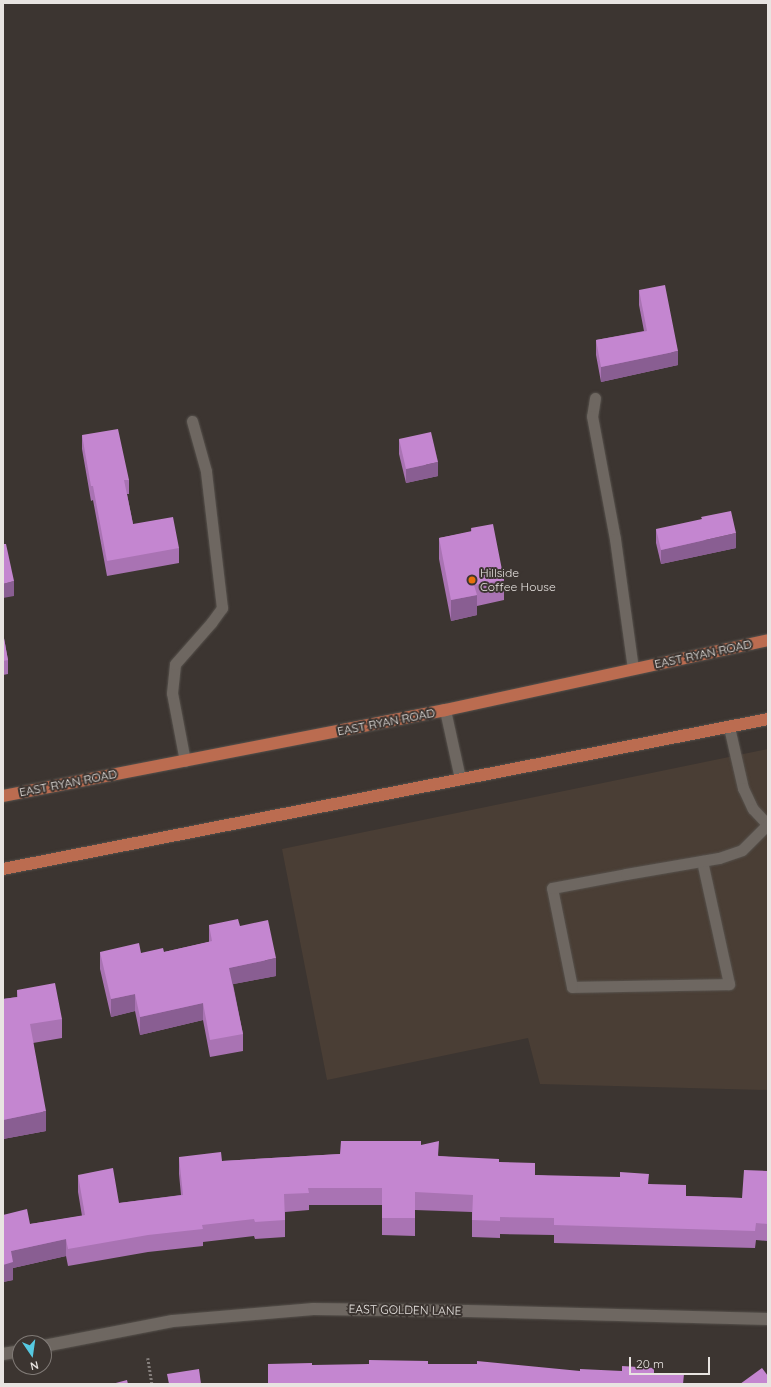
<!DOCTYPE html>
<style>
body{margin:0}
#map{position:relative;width:771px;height:1387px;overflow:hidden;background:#3c3531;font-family:Quicksand,sans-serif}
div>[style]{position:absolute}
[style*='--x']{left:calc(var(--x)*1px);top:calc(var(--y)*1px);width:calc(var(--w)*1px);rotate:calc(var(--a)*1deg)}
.built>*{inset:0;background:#4a3e35}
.path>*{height:2.5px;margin-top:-1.25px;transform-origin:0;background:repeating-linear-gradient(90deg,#847e7b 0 2px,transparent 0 4px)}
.roads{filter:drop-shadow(0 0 1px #56514c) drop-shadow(0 0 1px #56514c)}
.lane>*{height:11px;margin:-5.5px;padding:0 5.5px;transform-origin:5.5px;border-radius:5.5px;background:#6e6761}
.street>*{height:12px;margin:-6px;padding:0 6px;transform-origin:6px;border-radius:6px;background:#6e6761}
.primary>*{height:12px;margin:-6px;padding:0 6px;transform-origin:6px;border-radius:6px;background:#bb6c50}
.wall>*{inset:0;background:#a973b3}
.shaded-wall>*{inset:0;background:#895e92}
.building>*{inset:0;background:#c486d0}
.dots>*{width:11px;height:11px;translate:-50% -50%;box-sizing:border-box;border:2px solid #3c3531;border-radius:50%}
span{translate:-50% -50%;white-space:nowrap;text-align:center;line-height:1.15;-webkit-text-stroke:4px #3c3531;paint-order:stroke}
.poi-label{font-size:12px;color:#e8e4e1}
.left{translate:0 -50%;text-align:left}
.street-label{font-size:12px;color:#e8e4e1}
.frame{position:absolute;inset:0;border:4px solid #e8e4e1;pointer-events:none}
.north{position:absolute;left:12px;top:1335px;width:40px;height:40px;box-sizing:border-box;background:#3c3531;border:1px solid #817b77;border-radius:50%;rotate:167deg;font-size:11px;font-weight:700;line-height:16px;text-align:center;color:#e8e4e1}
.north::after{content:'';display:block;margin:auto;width:14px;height:18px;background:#56c9e1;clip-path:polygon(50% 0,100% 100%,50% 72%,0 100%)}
.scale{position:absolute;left:629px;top:1357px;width:81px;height:18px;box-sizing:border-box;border:2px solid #e8e4e1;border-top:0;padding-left:5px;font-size:12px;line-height:14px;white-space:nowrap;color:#e8e4e1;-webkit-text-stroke:3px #3c3531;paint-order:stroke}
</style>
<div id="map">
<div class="built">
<i style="clip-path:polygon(768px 749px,768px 1090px,540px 1084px,528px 1038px,327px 1080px,282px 849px)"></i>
</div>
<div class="path">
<i style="--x:148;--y:1358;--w:26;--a:81"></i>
</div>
<div class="roads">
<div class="lane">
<i style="--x:595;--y:398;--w:18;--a:99"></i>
<i style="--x:592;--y:416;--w:125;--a:79.4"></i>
<i style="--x:615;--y:539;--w:131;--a:82.1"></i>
<i style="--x:445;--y:710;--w:70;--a:77.6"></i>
<i style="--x:729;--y:727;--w:63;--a:77.1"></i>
<i style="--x:743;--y:788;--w:23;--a:65"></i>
<i style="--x:753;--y:809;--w:22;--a:47"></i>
<i style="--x:185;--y:761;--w:69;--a:-100.8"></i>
<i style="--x:172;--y:693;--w:29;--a:-84"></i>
<i style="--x:175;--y:664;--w:55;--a:-48.7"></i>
<i style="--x:211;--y:623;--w:19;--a:-54"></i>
<i style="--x:222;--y:608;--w:138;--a:-96.7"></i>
<i style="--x:206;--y:471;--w:52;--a:-105.6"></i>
<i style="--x:702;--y:861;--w:126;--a:77.6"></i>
<i style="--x:729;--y:984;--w:157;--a:178.9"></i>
<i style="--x:572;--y:987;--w:101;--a:-101.4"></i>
<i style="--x:552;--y:888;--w:75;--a:-10.7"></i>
<i style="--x:626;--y:874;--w:94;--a:-9.8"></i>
<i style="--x:719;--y:858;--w:24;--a:-19"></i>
<i style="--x:742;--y:850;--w:35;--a:-45"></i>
</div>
<div class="street">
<i style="--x:44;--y:1346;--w:131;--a:-11"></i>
<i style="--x:173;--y:1321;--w:141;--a:-4.9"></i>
<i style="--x:313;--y:1309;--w:154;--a:0.7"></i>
<i style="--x:467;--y:1311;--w:301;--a:1.5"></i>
<i style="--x:3;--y:1354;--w:17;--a:-10"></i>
</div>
<div class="primary">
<i style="--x:3;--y:796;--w:450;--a:-11"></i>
<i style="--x:445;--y:710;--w:330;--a:-12.2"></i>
<i style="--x:3;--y:869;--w:780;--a:-11.09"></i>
</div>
</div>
<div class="wall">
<i style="clip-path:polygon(639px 290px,678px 365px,601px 382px,596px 355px,596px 340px,644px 331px,639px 305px)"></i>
<i style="clip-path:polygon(82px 435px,129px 480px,129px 494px,127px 494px,133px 524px,179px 548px,179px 563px,107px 576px,93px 500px,91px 501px,82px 449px)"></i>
<i style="clip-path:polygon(399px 439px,438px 476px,406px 483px,399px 454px)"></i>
<i style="clip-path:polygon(471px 528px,504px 580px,504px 600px,477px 606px,477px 615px,451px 621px,439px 559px,439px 538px,471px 532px)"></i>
<i style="clip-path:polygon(656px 529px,736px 548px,661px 564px,656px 543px)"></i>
<i style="clip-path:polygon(3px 633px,8px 660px,8px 674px,3px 675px)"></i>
<i style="clip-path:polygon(209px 925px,240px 926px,276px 976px,233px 984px,243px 1034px,243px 1051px,210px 1057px,203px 1020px,140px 1035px,135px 1011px,111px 1017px,100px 969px,100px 952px,141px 953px,164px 952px,209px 942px)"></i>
<i style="clip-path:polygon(17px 990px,62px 1019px,62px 1038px,33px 1043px,46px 1131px,3px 1139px,3px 999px,17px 997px)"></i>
<i style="clip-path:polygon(421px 1145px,439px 1156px,499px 1162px,535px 1175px,649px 1184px,686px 1196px,742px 1198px,768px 1171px,768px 1241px,756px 1240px,755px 1248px,554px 1243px,554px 1235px,500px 1234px,500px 1238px,472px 1237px,472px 1212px,415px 1210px,415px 1236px,382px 1235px,382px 1205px,309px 1205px,309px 1210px,285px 1212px,285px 1237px,255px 1239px,254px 1236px,203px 1242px,203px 1246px,148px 1252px,68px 1266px,66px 1256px,13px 1268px,13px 1280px,3px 1282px,3px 1215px,30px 1224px,82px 1216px,78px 1192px,78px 1175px,119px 1203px,181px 1195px,179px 1174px,179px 1157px,222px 1161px,340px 1154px)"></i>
</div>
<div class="shaded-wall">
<i style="clip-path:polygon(678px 351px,678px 365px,601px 382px,601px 367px)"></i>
<i style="clip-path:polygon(438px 462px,438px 476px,406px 483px,406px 469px)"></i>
<i style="clip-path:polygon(736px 533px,736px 548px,661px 564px,661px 550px)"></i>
<i style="clip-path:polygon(14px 581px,14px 596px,3px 598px,3px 584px)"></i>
<i style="clip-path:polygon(477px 595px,477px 615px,451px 621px,451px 600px)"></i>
<i style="clip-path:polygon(276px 958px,276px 976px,229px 985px,229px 968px)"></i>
<i style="clip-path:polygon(135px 994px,135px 1011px,111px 1017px,111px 999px)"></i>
<i style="clip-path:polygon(203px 1003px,203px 1020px,140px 1035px,140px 1017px)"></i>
<i style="clip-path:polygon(46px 1111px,46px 1131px,3px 1139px,3px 1120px)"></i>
<i style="clip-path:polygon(66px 1239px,66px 1256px,13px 1268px,13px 1280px,3px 1282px,3px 1265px,11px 1251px)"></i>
</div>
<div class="building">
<i style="clip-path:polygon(665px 285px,678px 351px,601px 367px,596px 340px,647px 331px,639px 290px)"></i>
<i style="clip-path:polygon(118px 429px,129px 480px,124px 480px,133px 524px,173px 517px,179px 548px,107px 561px,93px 486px,91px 486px,82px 435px)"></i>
<i style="clip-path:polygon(431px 432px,438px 462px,406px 469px,399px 439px)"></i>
<i style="clip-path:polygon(731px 511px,736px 533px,661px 550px,656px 529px,702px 519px,701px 517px)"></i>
<i style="clip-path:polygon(493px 524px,504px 580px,474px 585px,477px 595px,451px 600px,439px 538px,472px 531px,471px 528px)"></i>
<i style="clip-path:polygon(3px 544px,6px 544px,14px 581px,3px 584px)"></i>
<i style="clip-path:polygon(3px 633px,8px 660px,3px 661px)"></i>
<i style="clip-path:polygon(238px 919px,240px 926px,268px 920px,276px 958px,229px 968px,243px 1034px,210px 1040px,203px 1003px,140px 1017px,135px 994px,111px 999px,100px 952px,139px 943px,141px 953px,163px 948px,164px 952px,212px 941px,209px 925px)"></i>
<i style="clip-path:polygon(55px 983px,62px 1019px,30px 1024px,46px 1111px,3px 1120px,3px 999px,18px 997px,17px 990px)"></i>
<i style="clip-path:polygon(341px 1141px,421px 1141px,421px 1145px,439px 1141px,438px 1156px,499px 1159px,499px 1162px,535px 1163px,535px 1175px,620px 1177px,620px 1172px,649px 1174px,648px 1184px,686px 1185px,686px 1196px,742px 1198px,744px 1170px,768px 1171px,768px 1224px,756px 1223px,755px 1231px,554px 1225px,554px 1218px,500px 1217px,500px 1221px,472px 1220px,473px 1195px,415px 1192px,415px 1218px,382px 1218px,382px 1188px,308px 1188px,309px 1193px,284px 1194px,285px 1220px,255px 1222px,254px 1219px,202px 1225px,203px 1229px,148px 1235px,68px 1249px,66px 1239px,11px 1251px,13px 1262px,3px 1265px,3px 1215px,27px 1209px,30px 1224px,85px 1215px,78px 1175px,113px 1168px,119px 1203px,183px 1195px,179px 1157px,221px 1152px,222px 1161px,340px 1154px)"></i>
<i style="clip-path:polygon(369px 1360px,428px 1361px,428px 1364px,477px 1364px,477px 1361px,580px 1371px,580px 1369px,622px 1371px,622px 1366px,654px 1368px,654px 1373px,684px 1374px,683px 1384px,268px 1384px,268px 1364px,312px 1363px,312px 1365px,369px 1364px)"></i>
<i style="clip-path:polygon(762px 1368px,768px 1376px,768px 1384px,740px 1384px)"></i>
<i style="clip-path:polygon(199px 1369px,201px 1384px,169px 1384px,167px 1374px)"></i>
<i style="clip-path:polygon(127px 1380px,128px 1384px,112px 1384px)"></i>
</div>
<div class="dots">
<i style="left:472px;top:580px;background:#e8710a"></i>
</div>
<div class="poi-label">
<span class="left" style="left:480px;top:580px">Hillside<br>Coffee House</span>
</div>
<div class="street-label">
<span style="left:703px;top:654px;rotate:-12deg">EAST RYAN ROAD</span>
<span style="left:386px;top:722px;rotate:-11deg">EAST RYAN ROAD</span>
<span style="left:68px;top:783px;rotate:-11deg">EAST RYAN ROAD</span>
<span style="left:405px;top:1310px;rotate:1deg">EAST GOLDEN LANE</span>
</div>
<div class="frame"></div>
<div class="north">N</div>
<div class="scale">20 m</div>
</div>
